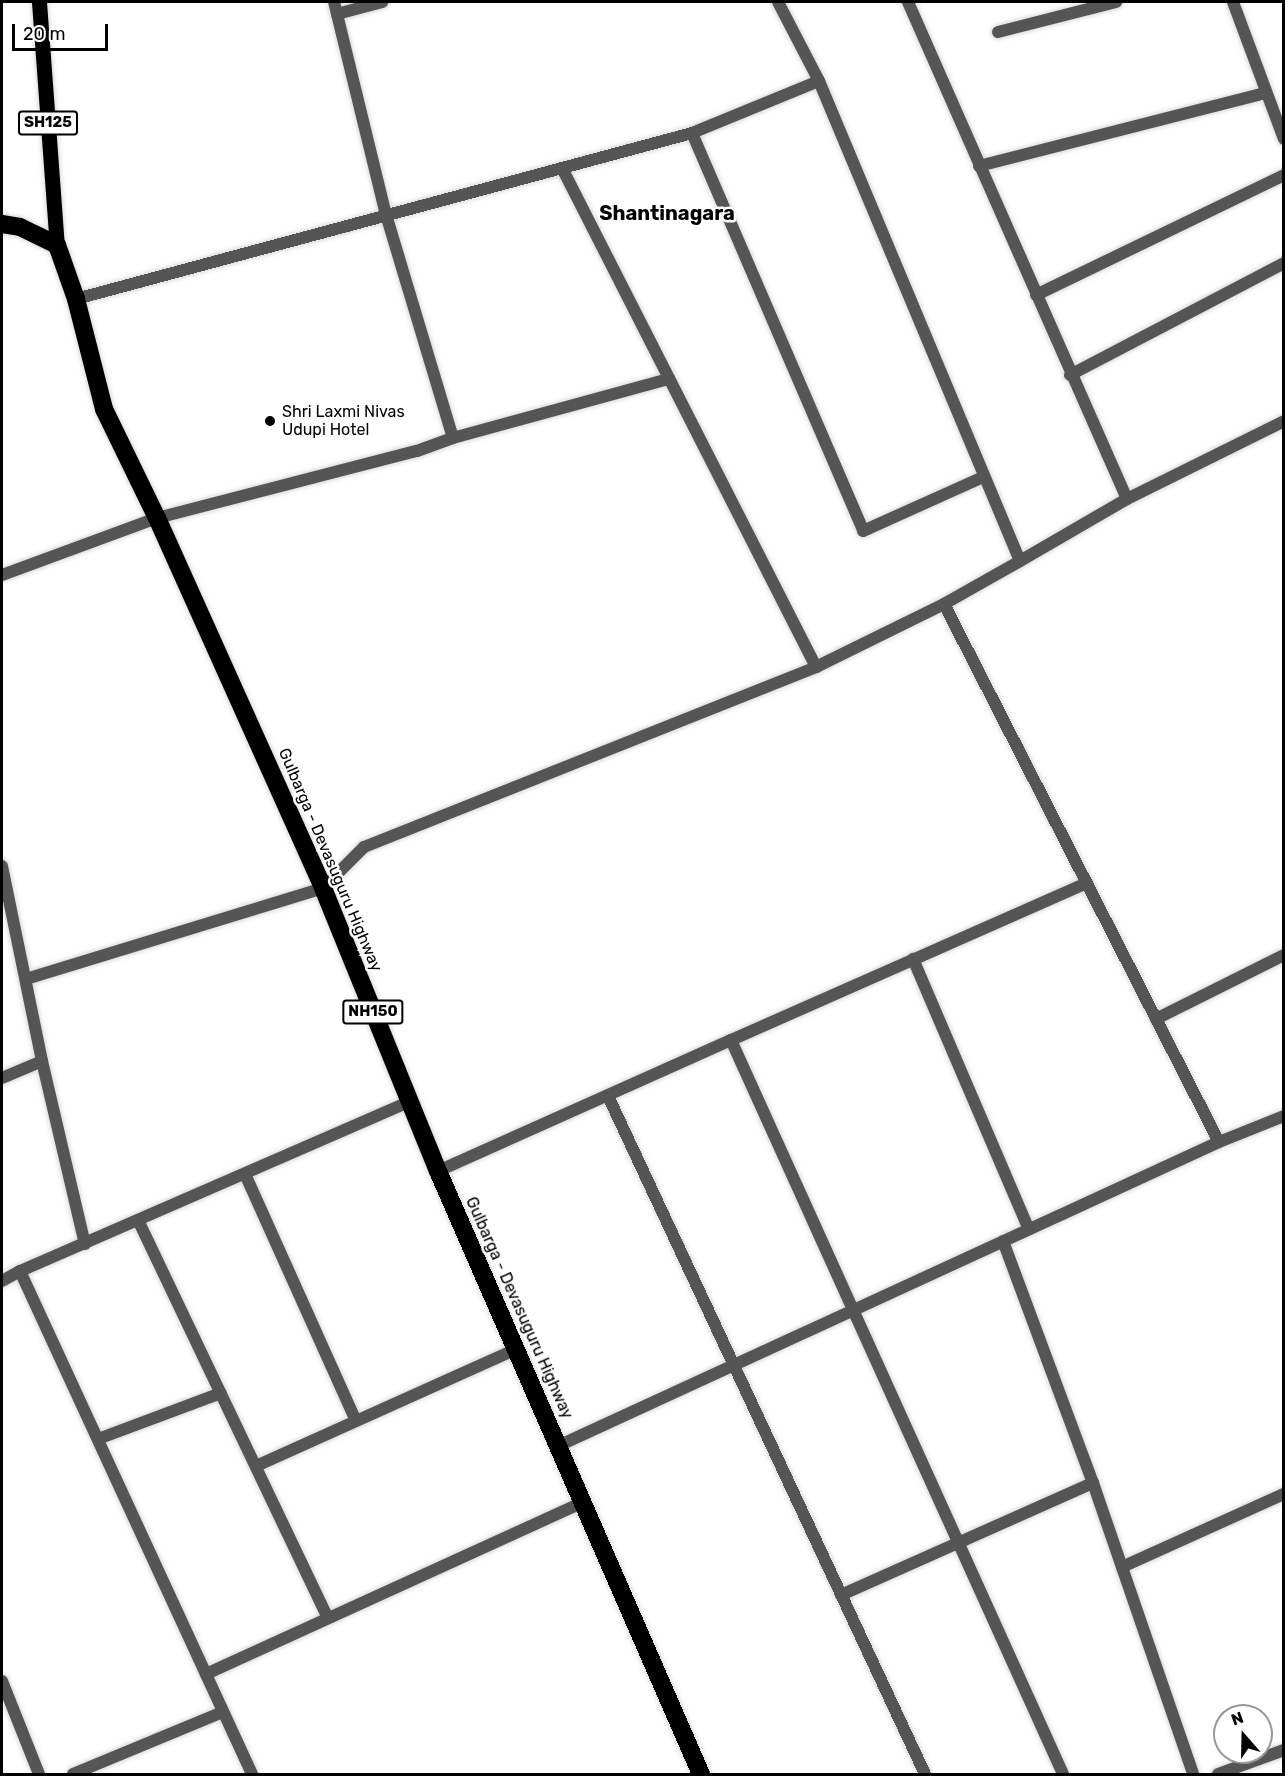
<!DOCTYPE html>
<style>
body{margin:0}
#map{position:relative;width:1285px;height:1776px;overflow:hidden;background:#fff;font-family:Rubik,sans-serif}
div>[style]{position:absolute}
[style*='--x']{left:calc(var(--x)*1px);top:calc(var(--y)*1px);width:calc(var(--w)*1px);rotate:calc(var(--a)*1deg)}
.roads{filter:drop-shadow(0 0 2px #dbdbdb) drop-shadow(0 0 2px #dbdbdb)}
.street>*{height:12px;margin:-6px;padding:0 6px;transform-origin:6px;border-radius:6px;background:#555}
.primary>*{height:15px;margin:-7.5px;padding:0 7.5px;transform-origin:7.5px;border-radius:7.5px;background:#000}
.highway>*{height:18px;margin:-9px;padding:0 9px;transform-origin:9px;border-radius:9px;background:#000}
.dots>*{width:16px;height:16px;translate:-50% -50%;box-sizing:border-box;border:3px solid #fff;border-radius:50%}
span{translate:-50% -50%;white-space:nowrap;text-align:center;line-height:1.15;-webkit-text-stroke:5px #fff;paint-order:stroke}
.shield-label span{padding:2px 4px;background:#fff;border:2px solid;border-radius:4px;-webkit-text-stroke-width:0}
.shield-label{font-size:15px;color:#000;font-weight:700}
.poi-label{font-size:16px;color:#000}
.left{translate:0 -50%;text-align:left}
.street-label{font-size:16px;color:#000}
.quarter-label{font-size:20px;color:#000;font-weight:700}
.frame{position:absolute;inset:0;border:3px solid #000;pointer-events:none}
.north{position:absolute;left:1213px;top:1704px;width:60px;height:60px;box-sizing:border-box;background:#fff;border:2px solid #999;border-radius:50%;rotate:340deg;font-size:16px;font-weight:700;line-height:24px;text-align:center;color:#000}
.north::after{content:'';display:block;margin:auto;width:21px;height:27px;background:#000;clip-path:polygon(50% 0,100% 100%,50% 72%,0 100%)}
.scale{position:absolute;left:12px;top:24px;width:96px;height:27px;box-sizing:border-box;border:3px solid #000;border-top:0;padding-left:8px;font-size:18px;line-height:21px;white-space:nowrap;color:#000;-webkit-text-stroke:4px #fff;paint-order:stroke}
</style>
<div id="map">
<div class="roads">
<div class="street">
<i style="--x:908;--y:2;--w:543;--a:66.22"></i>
<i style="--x:1127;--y:499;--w:175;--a:-26.4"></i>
<i style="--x:1233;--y:2;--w:146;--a:69.6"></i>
<i style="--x:337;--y:14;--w:47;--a:-14.9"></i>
<i style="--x:998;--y:32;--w:122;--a:-14.3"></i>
<i style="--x:692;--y:133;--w:433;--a:66.7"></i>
<i style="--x:863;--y:531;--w:132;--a:-24.2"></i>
<i style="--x:979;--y:166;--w:295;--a:-14.3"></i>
<i style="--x:562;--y:168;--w:560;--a:63.02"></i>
<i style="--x:1036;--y:295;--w:276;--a:-25.8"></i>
<i style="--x:76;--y:299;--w:638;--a:-15.08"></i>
<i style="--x:692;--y:133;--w:137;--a:-22.3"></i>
<i style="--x:1070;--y:375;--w:242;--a:-27.6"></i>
<i style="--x:453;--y:438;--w:224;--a:-15.3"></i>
<i style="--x:1020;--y:561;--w:124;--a:-30.1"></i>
<i style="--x:2;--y:575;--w:165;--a:-20.2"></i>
<i style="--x:157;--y:518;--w:268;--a:-14.5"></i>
<i style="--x:417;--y:451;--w:38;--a:-20"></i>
<i style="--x:453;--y:438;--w:233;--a:-106.7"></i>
<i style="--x:386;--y:215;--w:219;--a:-103.7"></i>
<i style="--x:2;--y:866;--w:199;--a:78.4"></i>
<i style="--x:42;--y:1061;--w:188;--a:76.8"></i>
<i style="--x:913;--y:959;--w:294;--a:66.8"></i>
<i style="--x:26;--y:979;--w:311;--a:-17"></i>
<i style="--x:323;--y:888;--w:58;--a:-45"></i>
<i style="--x:364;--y:847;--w:487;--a:-21.7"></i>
<i style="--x:816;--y:667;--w:143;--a:-26.2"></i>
<i style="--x:944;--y:604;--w:87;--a:-29.5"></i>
<i style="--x:1020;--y:561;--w:520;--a:-112.72"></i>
<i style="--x:819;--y:81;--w:89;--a:-117.4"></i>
<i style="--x:1156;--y:1019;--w:143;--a:-26.6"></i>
<i style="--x:731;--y:1040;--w:389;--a:-23.8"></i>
<i style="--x:2;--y:1078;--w:43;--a:-23"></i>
<i style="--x:608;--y:1096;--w:748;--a:64.94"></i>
<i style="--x:1219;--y:1142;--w:70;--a:-21.8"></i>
<i style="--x:438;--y:1171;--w:321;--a:-24.1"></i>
<i style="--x:731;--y:1040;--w:806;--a:65.66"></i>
<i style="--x:245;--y:1174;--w:269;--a:65.8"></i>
<i style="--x:138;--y:1220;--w:441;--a:64.5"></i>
<i style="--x:1003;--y:1241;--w:258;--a:69.6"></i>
<i style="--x:1093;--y:1483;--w:308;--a:71"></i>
<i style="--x:2;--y:1281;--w:21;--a:-29"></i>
<i style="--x:98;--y:1439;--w:131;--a:-20.5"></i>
<i style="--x:558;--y:1446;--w:728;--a:-24.7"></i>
<i style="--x:1219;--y:1142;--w:604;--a:-117.07"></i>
<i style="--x:256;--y:1466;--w:285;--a:-24.2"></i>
<i style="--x:1122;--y:1567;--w:178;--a:-24.3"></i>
<i style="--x:841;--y:1595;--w:276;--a:-24"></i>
<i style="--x:206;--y:1674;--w:413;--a:-24.5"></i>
<i style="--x:2;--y:1681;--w:100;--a:68.3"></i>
<i style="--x:73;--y:1774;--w:162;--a:-22.5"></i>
<i style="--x:252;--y:1774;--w:554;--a:-114.76"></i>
<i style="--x:20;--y:1271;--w:424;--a:-23.5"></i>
<i style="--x:1218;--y:1774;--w:70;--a:-20"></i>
</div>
<div class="primary">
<i style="--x:39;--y:2;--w:244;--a:85.8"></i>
</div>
<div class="highway">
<i style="--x:2;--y:224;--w:18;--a:9"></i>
<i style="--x:20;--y:227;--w:41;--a:25.9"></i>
<i style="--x:57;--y:245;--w:57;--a:70.6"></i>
<i style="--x:76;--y:299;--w:114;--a:75.7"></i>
<i style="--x:104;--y:409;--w:121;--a:64.1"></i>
<i style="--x:157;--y:518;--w:406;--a:65.8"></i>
<i style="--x:323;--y:888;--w:305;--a:67.9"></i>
<i style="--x:438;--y:1171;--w:658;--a:66.44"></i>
</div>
</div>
<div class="dots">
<i style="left:270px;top:421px;background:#000"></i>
</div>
<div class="shield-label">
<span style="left:48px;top:123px">SH125</span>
<span style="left:373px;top:1012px">NH150</span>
</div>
<div class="poi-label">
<span class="left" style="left:282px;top:421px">Shri Laxmi Nivas<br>Udupi Hotel</span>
</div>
<div class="street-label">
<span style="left:330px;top:860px;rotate:67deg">Gulbarga - Devasuguru Highway</span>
<span style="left:519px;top:1308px;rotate:66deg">Gulbarga - Devasuguru Highway</span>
</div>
<div class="quarter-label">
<span style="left:667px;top:213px">Shantinagara</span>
</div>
<div class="frame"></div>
<div class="north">N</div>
<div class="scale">20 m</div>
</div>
